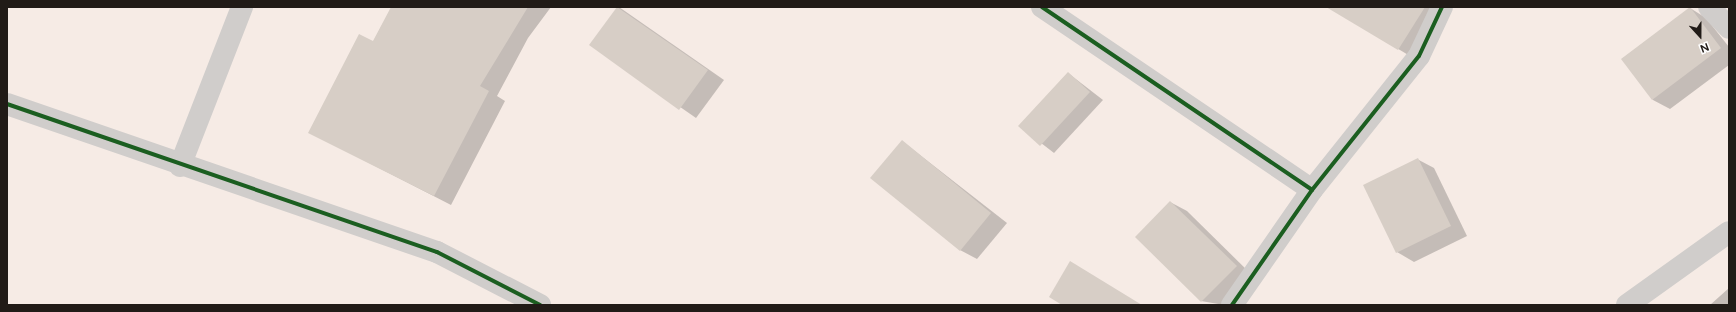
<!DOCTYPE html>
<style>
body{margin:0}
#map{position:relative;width:1736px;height:312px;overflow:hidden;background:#f6ebe5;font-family:Figtree,sans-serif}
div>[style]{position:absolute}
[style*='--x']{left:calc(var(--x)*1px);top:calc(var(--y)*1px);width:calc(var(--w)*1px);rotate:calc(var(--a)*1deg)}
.shadow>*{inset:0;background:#0003}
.building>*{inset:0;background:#d7cec6}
.street>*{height:22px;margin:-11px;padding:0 11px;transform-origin:11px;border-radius:11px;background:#d0cdcb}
.cycleway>*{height:4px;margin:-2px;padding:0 2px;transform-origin:2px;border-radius:2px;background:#1b5e20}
span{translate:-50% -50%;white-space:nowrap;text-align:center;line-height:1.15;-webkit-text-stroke:4px #fff;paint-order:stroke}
.frame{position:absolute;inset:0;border:8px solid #211b17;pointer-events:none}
.north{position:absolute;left:1680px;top:16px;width:40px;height:40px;-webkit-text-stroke:3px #fff;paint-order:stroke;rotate:159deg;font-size:11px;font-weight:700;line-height:16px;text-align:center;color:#211b17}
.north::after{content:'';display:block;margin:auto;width:14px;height:18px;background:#211b17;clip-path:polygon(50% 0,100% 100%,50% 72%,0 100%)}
</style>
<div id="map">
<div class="shadow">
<i style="clip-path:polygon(392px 7px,551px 7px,528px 38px,497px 96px,505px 101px,451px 205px,309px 132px,373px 42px)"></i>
<i style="clip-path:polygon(619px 7px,724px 80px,696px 118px,591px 45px)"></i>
<i style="clip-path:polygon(1328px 7px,1433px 7px,1415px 59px)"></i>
<i style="clip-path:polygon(1690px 8px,1706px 18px,1729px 47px,1729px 65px,1670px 109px,1653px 100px,1622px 59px)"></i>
<i style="clip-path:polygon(1068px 73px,1103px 100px,1054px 153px,1019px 126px)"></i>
<i style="clip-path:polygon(902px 141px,1007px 223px,977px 259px,960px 250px)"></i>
<i style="clip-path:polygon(1417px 159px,1434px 168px,1467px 236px,1414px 262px,1397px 252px)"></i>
<i style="clip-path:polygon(1170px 202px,1187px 211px,1253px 276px,1224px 305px,1201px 301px)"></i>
<i style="clip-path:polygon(1729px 288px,1729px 305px,1710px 305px)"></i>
</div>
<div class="building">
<i style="clip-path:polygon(391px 7px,528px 7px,480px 86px,489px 91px,434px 196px,308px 133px,359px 34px,373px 41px)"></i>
<i style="clip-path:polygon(617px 7px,708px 70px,679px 110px,589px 45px)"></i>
<i style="clip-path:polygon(1326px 7px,1425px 7px,1398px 50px)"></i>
<i style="clip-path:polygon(1690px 7px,1721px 48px,1652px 100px,1621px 59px)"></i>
<i style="clip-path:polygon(1068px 72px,1090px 92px,1040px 146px,1018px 126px)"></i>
<i style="clip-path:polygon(902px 140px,991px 213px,960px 251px,870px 178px)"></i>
<i style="clip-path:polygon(1418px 158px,1451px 226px,1396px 253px,1363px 185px)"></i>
<i style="clip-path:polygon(1170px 201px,1237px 266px,1201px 302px,1135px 237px)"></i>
<i style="clip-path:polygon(1070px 261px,1142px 305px,1062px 305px,1049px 297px)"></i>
</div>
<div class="street">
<i style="--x:1042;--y:7;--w:326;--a:34.1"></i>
<i style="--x:1709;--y:7;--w:29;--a:46"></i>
<i style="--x:7;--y:104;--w:455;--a:19"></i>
<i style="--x:437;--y:252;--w:116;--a:27.2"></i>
<i style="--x:180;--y:166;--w:171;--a:-68.7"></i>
<i style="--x:1232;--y:305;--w:140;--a:-55.2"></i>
<i style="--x:1312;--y:190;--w:171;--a:-51.4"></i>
<i style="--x:1419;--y:56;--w:54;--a:-64.9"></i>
<i style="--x:1627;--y:305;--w:125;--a:-35.6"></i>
</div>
<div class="cycleway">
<i style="--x:1042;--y:7;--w:326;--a:34.1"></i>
<i style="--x:7;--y:104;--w:455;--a:19"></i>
<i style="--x:437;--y:252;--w:116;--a:27.2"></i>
<i style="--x:1232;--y:305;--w:140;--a:-55.2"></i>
<i style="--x:1312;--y:190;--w:171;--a:-51.4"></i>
<i style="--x:1419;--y:56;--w:54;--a:-64.9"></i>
</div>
<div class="frame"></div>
<div class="north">N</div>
</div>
